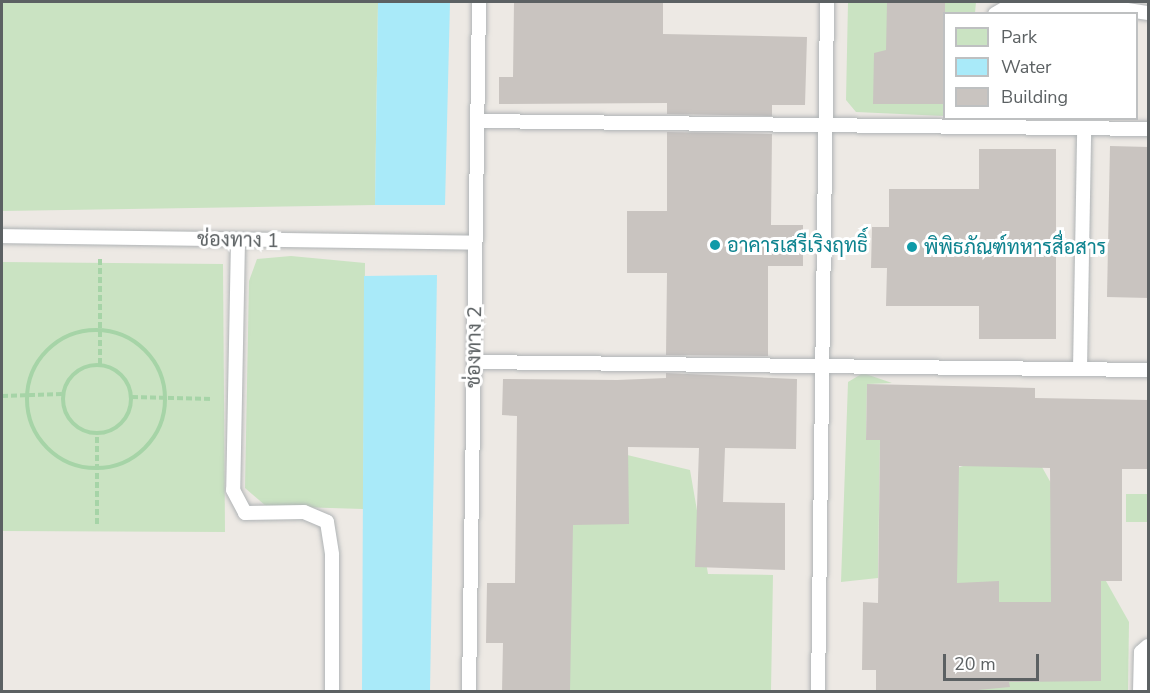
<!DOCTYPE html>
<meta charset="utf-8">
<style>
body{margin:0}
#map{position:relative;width:1150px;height:693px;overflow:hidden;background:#ede9e4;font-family:"Nunito Sans",Sarabun,sans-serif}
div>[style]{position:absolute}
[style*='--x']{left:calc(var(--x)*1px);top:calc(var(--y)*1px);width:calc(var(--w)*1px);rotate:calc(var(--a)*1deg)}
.green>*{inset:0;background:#cae3c2}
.water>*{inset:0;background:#a9eaf9}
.building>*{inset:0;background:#c9c4c0}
.path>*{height:4px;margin-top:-2px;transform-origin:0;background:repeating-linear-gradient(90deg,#a6d4a7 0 6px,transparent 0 9px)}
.path>.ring{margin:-2px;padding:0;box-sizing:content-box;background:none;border:4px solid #a6d4a7;border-radius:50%}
.roads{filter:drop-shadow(0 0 2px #afb3b5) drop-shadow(0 0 2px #afb3b5)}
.lane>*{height:14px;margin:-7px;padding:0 7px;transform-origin:7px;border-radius:7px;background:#fff}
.dots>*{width:16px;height:16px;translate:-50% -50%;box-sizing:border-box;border:3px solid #fff;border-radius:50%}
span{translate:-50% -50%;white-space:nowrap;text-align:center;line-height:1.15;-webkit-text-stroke:6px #fff;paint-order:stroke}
.street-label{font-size:20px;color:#5c6163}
.culture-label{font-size:20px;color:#0d838f}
.left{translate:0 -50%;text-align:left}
.frame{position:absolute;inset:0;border:3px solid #5c6163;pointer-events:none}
.legend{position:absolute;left:943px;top:12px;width:195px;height:108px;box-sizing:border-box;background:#fff;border:2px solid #bec0c1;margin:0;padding:8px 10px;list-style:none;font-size:18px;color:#5c6163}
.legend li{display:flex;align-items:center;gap:12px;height:30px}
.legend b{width:30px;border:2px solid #bec0c1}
.scale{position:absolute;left:943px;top:654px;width:96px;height:27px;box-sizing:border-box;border:3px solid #5c6163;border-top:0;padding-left:8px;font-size:18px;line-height:21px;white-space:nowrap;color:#5c6163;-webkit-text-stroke:4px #fff;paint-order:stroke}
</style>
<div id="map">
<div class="green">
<i style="clip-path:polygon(2px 2px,378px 2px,375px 205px,2px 211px)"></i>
<i style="clip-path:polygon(848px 2px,976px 2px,975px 13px,944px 14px,944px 116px,856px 112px,846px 100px)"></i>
<i style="clip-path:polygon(291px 256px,365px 263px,363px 509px,266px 506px,245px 488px,249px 281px,257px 259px)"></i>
<i style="clip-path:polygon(2px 262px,223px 264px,225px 532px,2px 531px)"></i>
<i style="clip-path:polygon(863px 373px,892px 383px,867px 384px,866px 439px,880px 440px,878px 578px,841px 582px,848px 382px)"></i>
<i style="clip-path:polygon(556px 438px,690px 470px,708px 574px,773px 575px,771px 691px,551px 692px)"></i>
<i style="clip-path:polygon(1029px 444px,1129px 622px,1128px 691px,936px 692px,948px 471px)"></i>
<i style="clip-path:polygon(1126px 494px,1148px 494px,1148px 522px,1126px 522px)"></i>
</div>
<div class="water">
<i style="clip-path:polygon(378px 2px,450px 2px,445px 205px,375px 205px)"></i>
<i style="clip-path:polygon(437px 275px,430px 691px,362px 691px,364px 276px)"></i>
</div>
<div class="building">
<i style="clip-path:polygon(514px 2px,663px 2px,663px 34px,807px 37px,805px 105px,772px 105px,772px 116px,667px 114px,667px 103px,499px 104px,499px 77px,513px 77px)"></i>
<i style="clip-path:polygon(887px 2px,945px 2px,945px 104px,873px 104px,874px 53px,886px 50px)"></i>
<i style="clip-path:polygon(667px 132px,772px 134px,771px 225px,803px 225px,803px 266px,768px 266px,768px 356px,666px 355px,667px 273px,627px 273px,627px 211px,667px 211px)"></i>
<i style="clip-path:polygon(1110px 146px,1149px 147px,1149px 298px,1107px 297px)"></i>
<i style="clip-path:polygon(979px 149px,1056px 149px,1056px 339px,979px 339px,979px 306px,886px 306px,887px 268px,871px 268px,872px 227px,889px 227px,889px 189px,979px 189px)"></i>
<i style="clip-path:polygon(666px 373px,797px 379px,796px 449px,725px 448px,723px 502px,785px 503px,785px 570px,695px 567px,699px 448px,628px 447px,629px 524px,573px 525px,570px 692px,502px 692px,503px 643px,486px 643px,487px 583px,515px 583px,517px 416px,502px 415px,503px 379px,617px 380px,666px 378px)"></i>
<i style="clip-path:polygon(evenodd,867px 384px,1035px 388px,1035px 398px,1149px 400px,1149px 469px,1122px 469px,1122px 581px,1101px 581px,1101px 681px,1009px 682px,1010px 687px,956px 692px,876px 692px,876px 670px,862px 670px,863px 602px,878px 603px,880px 440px,866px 440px,867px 384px,959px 466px,1050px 468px,1051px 602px,999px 602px,999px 581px,957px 583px,959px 466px)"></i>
</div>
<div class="path">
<i style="--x:100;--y:259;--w:106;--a:90"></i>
<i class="ring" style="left:27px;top:330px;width:134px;height:134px"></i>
<i class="ring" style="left:63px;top:365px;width:64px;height:64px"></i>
<i style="--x:2;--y:396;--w:60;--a:-1.9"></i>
<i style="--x:132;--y:397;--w:81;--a:1.4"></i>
<i style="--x:97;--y:524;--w:91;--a:-90"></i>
</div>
<div class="roads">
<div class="lane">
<i style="--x:995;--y:14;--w:16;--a:-30"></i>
<i style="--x:1009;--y:6;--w:86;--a:-0.7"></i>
<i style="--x:1095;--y:5;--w:54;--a:8.6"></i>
<i style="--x:477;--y:121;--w:671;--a:0.68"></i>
<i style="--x:2;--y:236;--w:473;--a:0.8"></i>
<i style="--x:238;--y:240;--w:250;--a:91.1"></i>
<i style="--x:233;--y:490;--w:26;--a:62"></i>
<i style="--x:245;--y:513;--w:59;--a:-1"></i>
<i style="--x:304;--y:512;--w:25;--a:23"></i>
<i style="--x:327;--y:522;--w:33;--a:81"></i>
<i style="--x:332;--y:555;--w:137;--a:90"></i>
<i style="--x:474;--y:362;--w:674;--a:0.68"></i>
<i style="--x:1080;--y:369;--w:241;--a:-89"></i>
<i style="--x:469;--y:692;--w:690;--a:-89.17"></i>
<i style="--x:818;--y:692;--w:690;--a:-89.25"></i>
<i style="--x:1140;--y:692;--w:40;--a:-88.6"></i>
<i style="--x:1141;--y:652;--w:9;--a:-41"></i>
</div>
</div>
<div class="dots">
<i style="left:715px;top:245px;background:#0f9aa8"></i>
<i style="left:912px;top:247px;background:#0f9aa8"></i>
</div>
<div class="street-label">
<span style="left:238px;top:240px;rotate:1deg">ช่องทาง 1</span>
<span style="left:474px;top:347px;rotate:-89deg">ช่องทาง 2</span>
</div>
<div class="culture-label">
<span class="left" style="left:727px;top:245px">อาคารเสรีเริงฤทธิ์</span>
<span class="left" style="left:924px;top:247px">พิพิธภัณฑ์ทหารสื่อสาร</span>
</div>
<div class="frame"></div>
<ul class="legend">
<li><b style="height:16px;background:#cae3c2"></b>Park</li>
<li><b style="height:16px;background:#a9eaf9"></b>Water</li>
<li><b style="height:16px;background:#c9c4c0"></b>Building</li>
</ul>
<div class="scale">20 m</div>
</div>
